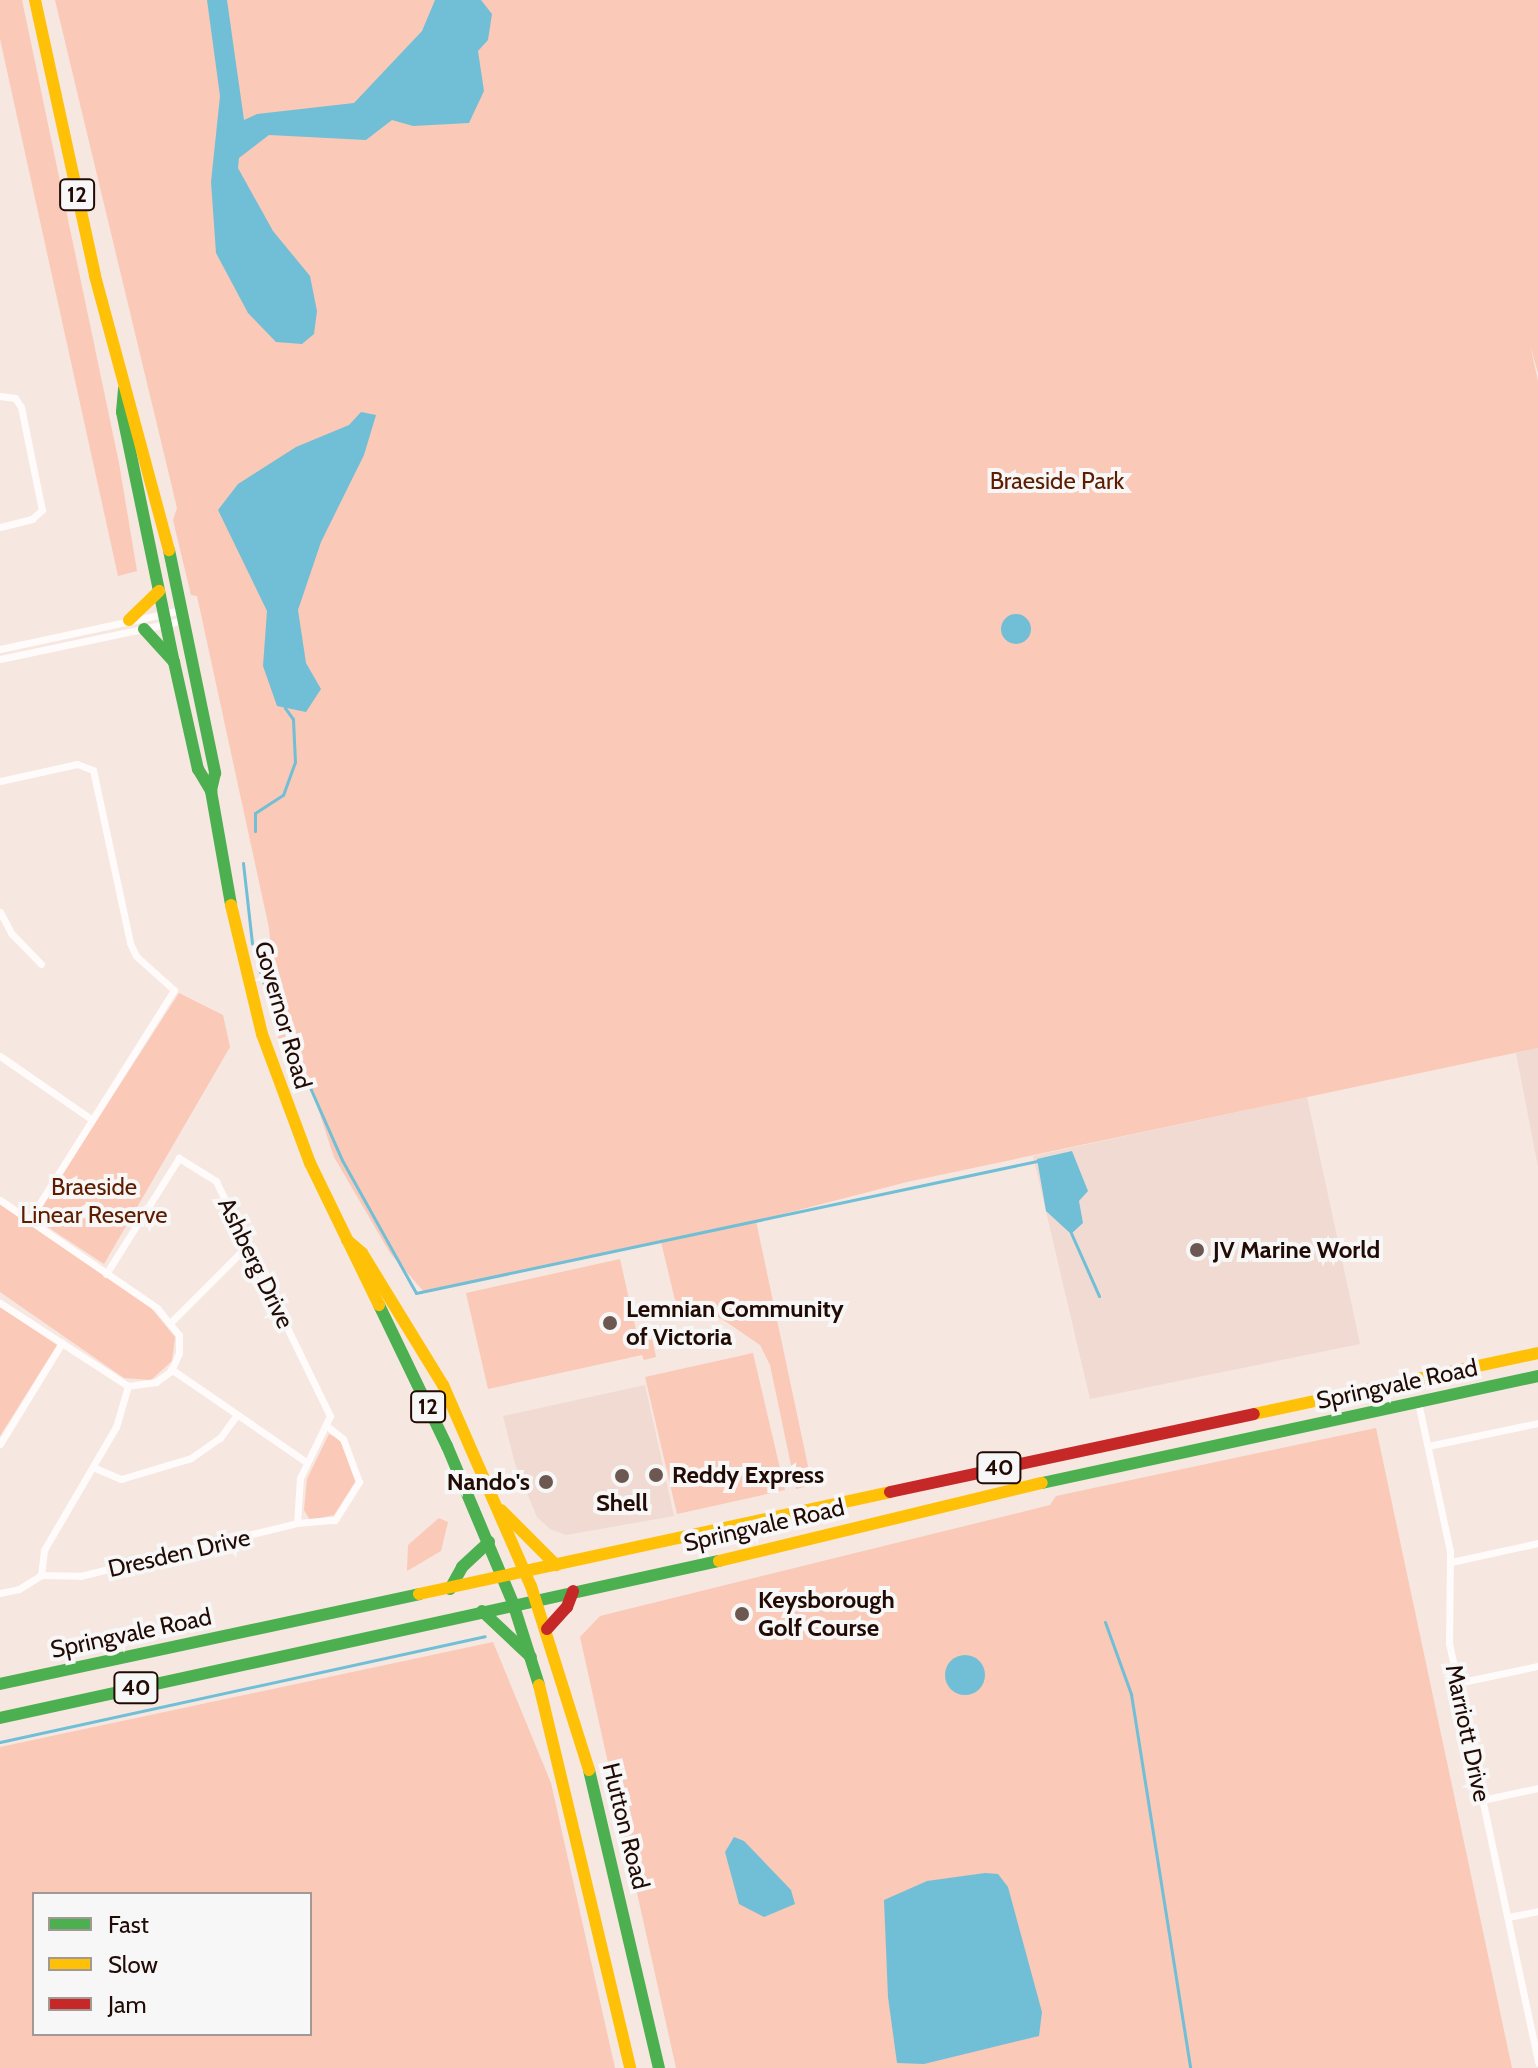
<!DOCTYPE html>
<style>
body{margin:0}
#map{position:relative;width:1538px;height:2068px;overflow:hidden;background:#f6e7e1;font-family:Cabin,sans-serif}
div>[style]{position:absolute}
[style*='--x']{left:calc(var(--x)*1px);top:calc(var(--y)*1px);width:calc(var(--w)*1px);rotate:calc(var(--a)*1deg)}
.built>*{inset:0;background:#f1dad1}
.green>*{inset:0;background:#fac9b7}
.water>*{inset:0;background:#71bfd6}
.round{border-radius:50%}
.stream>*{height:3px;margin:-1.5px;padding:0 1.5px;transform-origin:1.5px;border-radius:1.5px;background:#71bfd6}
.street>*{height:7px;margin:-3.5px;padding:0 3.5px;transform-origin:3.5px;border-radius:3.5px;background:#fefbfa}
.fast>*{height:12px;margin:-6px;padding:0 6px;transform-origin:6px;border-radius:6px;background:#4caf50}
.slow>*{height:12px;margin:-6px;padding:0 6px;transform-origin:6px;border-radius:6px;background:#ffc107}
.jam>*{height:12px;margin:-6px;padding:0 6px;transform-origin:6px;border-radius:6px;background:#c62828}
.dots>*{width:22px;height:22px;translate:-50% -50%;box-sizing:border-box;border:4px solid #f7f7f7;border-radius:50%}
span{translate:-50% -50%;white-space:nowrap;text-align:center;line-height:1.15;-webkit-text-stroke:8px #f7f7f7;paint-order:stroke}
.shield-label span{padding:2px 6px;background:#f7f7f7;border:2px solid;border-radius:6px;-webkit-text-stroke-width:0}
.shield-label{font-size:22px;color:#220b04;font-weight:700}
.park-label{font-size:24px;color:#5e1d00}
.street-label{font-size:24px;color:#220b04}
.poi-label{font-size:24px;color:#220b04;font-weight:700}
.left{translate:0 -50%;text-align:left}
.right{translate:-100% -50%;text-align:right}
.legend{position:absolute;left:32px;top:1892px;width:280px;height:144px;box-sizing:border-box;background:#f7f7f7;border:2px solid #a29996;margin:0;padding:10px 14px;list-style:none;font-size:24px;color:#220b04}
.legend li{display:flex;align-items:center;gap:16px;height:40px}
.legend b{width:40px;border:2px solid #a29996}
</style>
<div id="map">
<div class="built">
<i style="clip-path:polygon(1538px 1048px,1538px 1167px,1516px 1053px)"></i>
<i style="clip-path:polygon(1307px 1097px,1360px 1344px,1090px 1399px,1033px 1156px)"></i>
<i style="clip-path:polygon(645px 1385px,674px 1516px,566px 1535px,550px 1529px,537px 1517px,515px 1464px,503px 1416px)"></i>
</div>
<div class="green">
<i style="clip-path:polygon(0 0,22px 0,119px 463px,137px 571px,118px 576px,0 39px)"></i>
<i style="clip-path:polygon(55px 0,1538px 0,1538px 373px,1530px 345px,1538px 381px,1538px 1048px,907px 1182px,756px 1221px,812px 1485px,796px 1489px,770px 1365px,760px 1345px,722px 1319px,675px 1300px,661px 1242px,425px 1293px,390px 1253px,334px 1157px,296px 1042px,279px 1045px,269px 928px,197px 596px,191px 595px,173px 520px,177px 508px)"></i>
<i style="clip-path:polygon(179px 993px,223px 1015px,230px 1047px,104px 1264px,34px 1218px)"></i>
<i style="clip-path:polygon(0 1204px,151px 1308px,175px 1337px,172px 1361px,151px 1380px,124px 1378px,0 1292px)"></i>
<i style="clip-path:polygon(620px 1259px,636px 1330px,650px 1328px,656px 1357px,644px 1360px,642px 1355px,488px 1389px,466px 1293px)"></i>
<i style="clip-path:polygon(0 1307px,57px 1345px,0 1436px)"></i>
<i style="clip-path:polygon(753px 1353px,785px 1490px,677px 1514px,645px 1377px)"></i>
<i style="clip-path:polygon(1376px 1428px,1512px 2068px,676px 2068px,580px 1637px,600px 1616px,1050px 1505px,1056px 1496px)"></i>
<i style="clip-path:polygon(329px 1434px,340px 1440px,357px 1479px,334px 1515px,310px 1520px,304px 1510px,307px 1479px)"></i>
<i style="clip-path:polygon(439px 1518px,448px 1522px,441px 1551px,407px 1571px,408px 1545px)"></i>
<i style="clip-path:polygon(evenodd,493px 1642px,551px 1783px,615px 2068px,0 2068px,0 1747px,493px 1642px,34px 1894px,310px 1894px,310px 2034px,34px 2034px,34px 1894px)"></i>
</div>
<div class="water">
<i style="clip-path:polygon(207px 0,227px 0,244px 120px,257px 114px,354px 103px,422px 31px,435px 0,481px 0,492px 14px,488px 40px,478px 51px,484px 91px,469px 123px,413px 126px,392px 120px,366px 140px,269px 135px,239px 158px,238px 168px,273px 231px,310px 276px,317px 311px,314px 334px,302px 344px,276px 342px,248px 313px,216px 253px,211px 182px,220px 96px)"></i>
<i style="clip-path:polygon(361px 412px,376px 415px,364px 455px,321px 542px,298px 610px,306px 663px,321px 689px,306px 712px,277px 706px,263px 666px,267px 611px,218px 510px,238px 484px,296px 447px,349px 425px)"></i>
<i class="round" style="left:1001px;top:614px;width:30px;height:30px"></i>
<i style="clip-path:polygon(1072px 1151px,1088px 1191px,1079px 1201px,1083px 1223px,1071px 1234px,1046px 1211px,1037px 1159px)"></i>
<i class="round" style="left:945px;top:1655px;width:40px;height:40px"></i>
<i style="clip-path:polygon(734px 1837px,744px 1841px,791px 1890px,795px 1904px,764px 1917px,739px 1904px,725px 1852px)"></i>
<i style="clip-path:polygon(985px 1873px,998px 1874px,1008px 1887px,1042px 2012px,1039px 2036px,924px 2064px,897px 2063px,888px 1997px,884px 1900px,927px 1881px)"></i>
</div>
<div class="stream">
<i style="--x:255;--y:831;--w:18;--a:-90"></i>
<i style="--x:255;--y:813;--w:33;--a:-33"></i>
<i style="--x:283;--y:795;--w:35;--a:-70"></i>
<i style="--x:295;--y:762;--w:43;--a:-92.7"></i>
<i style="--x:293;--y:719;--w:14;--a:-126"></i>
<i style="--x:243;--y:863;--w:81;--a:83.6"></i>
<i style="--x:257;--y:962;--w:70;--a:72.6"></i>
<i style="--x:308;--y:1083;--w:84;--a:66.2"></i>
<i style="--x:342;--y:1160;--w:152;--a:60.9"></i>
<i style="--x:416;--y:1293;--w:635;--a:-12"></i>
<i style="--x:1071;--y:1233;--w:69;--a:66"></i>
<i style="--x:1105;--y:1622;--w:77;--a:70.1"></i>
<i style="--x:1131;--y:1694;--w:379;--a:81"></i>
<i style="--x:0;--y:1742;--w:496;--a:-12.3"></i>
</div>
<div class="street">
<i style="--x:0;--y:396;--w:15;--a:8"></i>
<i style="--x:15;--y:398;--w:11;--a:56"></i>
<i style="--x:21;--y:407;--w:105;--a:78.5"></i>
<i style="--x:42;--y:510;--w:13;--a:138"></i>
<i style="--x:32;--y:519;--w:33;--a:166"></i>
<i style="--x:0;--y:649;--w:186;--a:-12.1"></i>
<i style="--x:0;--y:659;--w:189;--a:-11.9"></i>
<i style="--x:0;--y:781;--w:79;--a:-12.4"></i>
<i style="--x:77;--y:764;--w:17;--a:21"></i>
<i style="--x:93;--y:770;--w:177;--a:77.9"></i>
<i style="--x:130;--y:943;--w:14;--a:65"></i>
<i style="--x:136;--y:956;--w:51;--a:41.8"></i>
<i style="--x:174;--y:990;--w:272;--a:122.2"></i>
<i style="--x:0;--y:912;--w:24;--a:62"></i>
<i style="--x:11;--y:933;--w:43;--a:45.9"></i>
<i style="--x:0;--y:1056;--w:111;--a:34.7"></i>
<i style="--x:0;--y:1200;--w:191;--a:34.5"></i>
<i style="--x:157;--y:1308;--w:35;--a:51"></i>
<i style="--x:179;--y:1335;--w:18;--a:90"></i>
<i style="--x:179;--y:1353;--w:20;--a:114"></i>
<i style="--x:171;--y:1371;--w:19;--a:144"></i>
<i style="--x:156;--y:1382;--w:28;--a:172"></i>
<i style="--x:128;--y:1386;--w:153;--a:-147"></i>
<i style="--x:171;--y:1322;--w:107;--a:-45"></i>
<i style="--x:171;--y:1369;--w:163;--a:34.5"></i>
<i style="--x:1418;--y:1402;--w:152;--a:77.9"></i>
<i style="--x:1450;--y:1551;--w:92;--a:90.6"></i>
<i style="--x:1449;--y:1643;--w:429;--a:78"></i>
<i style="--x:0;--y:1444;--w:119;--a:-58.5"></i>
<i style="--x:1428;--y:1446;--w:112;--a:-11.8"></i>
<i style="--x:95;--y:1468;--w:28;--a:23"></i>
<i style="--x:121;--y:1479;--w:73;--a:-16.7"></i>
<i style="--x:191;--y:1458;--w:35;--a:-35"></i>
<i style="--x:220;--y:1438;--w:27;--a:-54"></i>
<i style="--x:297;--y:1523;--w:38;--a:-5"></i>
<i style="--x:335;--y:1520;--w:45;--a:-57.7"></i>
<i style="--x:359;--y:1482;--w:46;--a:-110.4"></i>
<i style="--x:343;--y:1439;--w:21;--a:-141"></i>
<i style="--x:1451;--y:1562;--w:89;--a:-12.3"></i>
<i style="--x:41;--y:1575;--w:25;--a:-83"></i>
<i style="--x:44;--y:1550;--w:143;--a:-59.7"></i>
<i style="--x:116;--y:1427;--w:43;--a:-73.7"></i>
<i style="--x:0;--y:1593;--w:19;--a:-12"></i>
<i style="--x:19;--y:1589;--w:26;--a:-32"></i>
<i style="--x:41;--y:1575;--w:39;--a:1"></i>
<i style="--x:80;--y:1576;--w:223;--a:-13.7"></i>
<i style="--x:297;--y:1523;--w:45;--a:-86.2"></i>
<i style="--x:300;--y:1478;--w:69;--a:-64.2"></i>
<i style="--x:330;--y:1416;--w:261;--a:-115.9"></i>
<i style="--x:216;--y:1181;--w:44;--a:-148.1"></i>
<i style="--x:179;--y:1158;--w:137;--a:122.2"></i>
<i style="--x:1457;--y:1683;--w:83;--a:-11.9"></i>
<i style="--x:1482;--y:1800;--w:57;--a:-12.1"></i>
<i style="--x:1508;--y:1917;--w:31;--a:-11"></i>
</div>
<div class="fast">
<i style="--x:124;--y:389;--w:23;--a:95"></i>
<i style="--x:122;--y:412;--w:255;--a:78.3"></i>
<i style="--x:174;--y:662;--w:110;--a:77.4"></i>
<i style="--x:198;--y:769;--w:26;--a:59"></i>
<i style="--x:169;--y:550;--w:228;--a:78.3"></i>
<i style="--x:215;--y:773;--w:18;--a:103"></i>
<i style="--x:211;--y:791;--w:116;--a:80"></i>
<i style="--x:144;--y:629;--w:45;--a:47.7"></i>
<i style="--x:379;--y:1305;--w:157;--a:64.3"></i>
<i style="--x:447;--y:1446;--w:170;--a:67.2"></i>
<i style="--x:513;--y:1603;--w:86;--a:72.4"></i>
<i style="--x:1042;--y:1483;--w:507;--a:-12.17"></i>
<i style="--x:450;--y:1589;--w:25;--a:-61"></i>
<i style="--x:462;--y:1567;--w:37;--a:-43"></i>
<i style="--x:482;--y:1611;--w:67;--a:43.2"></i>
<i style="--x:0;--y:1684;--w:429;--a:-12.1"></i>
<i style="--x:0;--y:1718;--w:736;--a:-12.32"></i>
<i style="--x:589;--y:1770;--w:306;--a:76.8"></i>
</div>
<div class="slow">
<i style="--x:35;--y:0;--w:282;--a:77.7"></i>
<i style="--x:95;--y:276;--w:284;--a:74.9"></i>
<i style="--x:129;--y:620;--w:42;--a:-44"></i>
<i style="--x:231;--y:905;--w:133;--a:76.5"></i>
<i style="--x:262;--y:1034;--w:138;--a:69.6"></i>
<i style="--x:310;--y:1163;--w:158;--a:64.1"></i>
<i style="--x:347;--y:1240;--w:20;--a:41"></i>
<i style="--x:362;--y:1253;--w:155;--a:58.5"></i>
<i style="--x:443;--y:1385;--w:219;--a:66.4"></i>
<i style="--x:531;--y:1586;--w:193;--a:72.5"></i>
<i style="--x:1254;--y:1414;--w:290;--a:-12.1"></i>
<i style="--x:501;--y:1510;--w:78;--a:45"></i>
<i style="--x:719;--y:1561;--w:332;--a:-13.6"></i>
<i style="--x:419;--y:1594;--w:482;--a:-12.2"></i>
<i style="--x:539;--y:1685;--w:394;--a:76.6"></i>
</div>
<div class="jam">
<i style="--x:890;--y:1492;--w:372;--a:-12.1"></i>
<i style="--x:547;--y:1629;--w:30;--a:-48"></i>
<i style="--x:567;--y:1607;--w:17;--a:-69"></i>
</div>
<div class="dots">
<i style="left:1197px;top:1250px;background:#6c5851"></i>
<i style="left:610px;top:1323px;background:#6c5851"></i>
<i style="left:656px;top:1475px;background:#6c5851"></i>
<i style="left:622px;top:1476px;background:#6c5851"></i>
<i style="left:546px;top:1482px;background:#6c5851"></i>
<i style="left:742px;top:1614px;background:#6c5851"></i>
</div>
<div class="shield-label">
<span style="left:77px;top:195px">12</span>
<span style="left:428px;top:1407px">12</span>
<span style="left:999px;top:1468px">40</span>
<span style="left:136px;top:1688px">40</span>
</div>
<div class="park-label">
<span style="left:1057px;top:481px">Braeside Park</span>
<span style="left:94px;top:1201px">Braeside<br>Linear Reserve</span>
</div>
<div class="street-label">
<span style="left:283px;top:1015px;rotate:74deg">Governor Road</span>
<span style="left:256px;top:1263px;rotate:64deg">Ashberg Drive</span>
<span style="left:1397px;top:1384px;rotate:-12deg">Springvale Road</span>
<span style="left:764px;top:1525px;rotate:-13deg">Springvale Road</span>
<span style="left:179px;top:1553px;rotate:-13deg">Dresden Drive</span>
<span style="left:131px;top:1633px;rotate:-12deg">Springvale Road</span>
<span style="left:1468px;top:1733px;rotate:78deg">Marriott Drive</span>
<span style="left:626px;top:1826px;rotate:76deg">Hutton Road</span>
</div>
<div class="poi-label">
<span class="left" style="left:1213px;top:1250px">JV Marine World</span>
<span class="left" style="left:626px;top:1323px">Lemnian Community<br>of Victoria</span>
<span class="left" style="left:672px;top:1475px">Reddy Express</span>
<span class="right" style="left:530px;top:1482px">Nando's</span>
<span style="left:622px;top:1503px">Shell</span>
<span class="left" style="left:758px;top:1614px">Keysborough<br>Golf Course</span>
</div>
<ul class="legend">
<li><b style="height:10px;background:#4caf50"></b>Fast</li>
<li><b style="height:10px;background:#ffc107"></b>Slow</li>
<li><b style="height:10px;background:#c62828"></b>Jam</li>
</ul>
</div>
